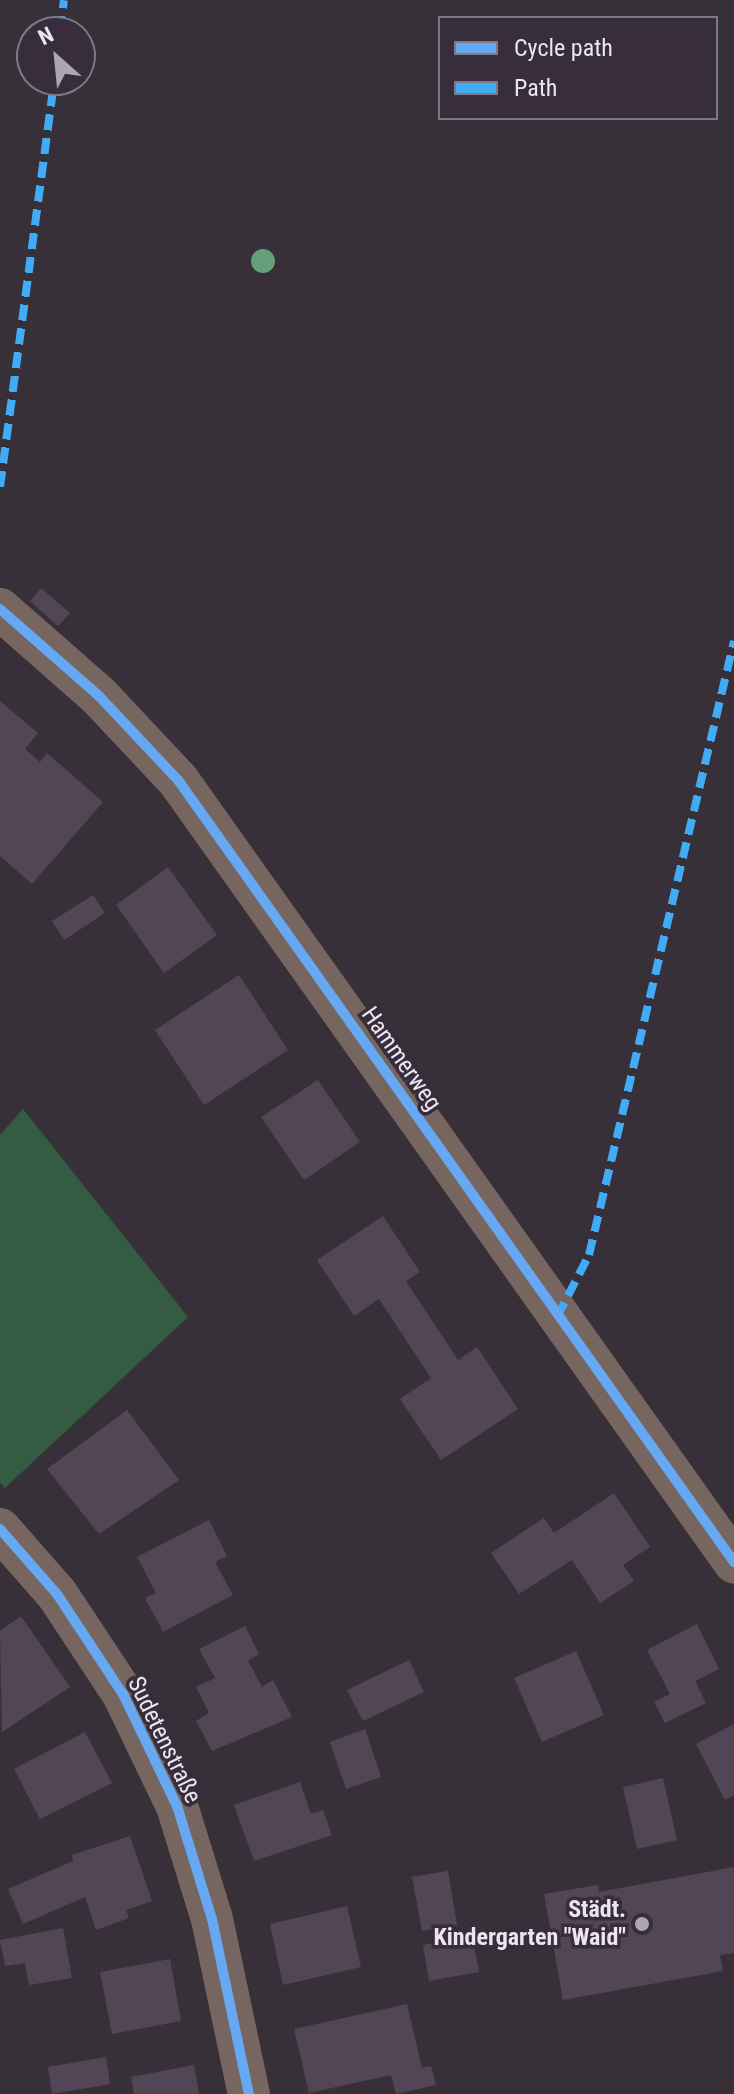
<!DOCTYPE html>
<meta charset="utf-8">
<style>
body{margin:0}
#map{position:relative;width:734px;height:2094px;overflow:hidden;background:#373038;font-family:"Roboto Condensed",sans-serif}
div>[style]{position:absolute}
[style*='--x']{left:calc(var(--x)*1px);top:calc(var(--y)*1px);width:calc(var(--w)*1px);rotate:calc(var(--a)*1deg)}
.green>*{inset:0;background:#345c42}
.building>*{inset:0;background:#524656}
.street>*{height:42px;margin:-21px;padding:0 21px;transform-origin:21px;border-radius:21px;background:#77665f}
.quiet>*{height:8px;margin-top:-4px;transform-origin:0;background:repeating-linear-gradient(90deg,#42abf6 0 16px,transparent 0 24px)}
.cycleway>*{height:10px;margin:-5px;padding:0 5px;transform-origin:5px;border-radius:5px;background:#66a8f1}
.trees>*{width:24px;height:24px;margin:-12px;border-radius:50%;background:#64a07a}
.dots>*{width:22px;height:22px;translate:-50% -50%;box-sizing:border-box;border:4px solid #382d3c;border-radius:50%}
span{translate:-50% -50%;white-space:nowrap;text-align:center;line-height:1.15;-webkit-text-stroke:7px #382d3c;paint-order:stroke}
.street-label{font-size:24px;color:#ece5ef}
.poi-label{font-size:24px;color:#ece5ef;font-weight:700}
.right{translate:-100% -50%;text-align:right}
.legend{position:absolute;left:438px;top:16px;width:280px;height:104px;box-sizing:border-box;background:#382d3c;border:2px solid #807784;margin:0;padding:10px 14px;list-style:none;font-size:24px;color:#ece5ef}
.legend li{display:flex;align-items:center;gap:16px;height:40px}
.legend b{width:40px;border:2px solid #807784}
.north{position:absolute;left:16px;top:16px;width:80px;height:80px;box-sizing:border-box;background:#382d3c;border:2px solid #807784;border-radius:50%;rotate:333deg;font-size:22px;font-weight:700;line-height:32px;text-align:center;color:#ece5ef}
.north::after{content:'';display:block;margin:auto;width:28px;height:36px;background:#ada6af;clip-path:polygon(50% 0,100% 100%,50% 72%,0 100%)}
</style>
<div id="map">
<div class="green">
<i style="clip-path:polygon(23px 1109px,188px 1317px,5px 1488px,0 1483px,0 1135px)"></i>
</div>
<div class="building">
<i style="clip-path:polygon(41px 588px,70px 613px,58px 626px,30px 601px)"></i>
<i style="clip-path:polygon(0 701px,38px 733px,25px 749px,40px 762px,47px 753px,103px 802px,32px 884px,0 856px)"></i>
<i style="clip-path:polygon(168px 867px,217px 935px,164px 973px,116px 905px)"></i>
<i style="clip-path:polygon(93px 895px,105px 913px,64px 940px,52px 921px)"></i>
<i style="clip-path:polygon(239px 975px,288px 1050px,204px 1105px,155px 1030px)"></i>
<i style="clip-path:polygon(318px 1080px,360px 1142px,304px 1180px,261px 1117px)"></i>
<i style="clip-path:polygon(383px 1216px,420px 1272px,406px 1281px,458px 1360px,477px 1347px,518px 1409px,441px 1460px,400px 1399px,431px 1378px,379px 1299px,354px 1316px,317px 1260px)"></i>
<i style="clip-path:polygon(127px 1410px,179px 1480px,99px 1534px,47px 1469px)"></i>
<i style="clip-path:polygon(614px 1493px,650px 1547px,623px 1565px,634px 1581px,600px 1603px,572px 1560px,519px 1594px,491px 1553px,544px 1518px,554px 1533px)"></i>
<i style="clip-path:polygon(209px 1520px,227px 1556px,215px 1562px,233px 1595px,163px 1632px,145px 1598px,156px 1593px,137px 1557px)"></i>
<i style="clip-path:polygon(21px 1616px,70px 1687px,2px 1732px,0 1631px)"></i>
<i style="clip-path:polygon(697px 1624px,719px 1669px,695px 1681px,706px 1703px,665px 1723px,654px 1702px,670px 1694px,647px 1650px)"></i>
<i style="clip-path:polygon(245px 1626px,259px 1654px,248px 1661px,262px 1687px,273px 1680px,292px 1717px,212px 1751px,196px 1721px,209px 1713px,196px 1687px,215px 1678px,199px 1649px)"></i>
<i style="clip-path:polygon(576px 1651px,604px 1715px,542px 1742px,514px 1678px)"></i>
<i style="clip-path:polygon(409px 1660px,424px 1692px,363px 1721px,347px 1690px)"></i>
<i style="clip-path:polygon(734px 1724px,734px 1795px,725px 1800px,696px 1744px)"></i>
<i style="clip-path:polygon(365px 1729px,381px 1777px,346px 1789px,330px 1742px)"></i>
<i style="clip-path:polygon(85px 1732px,112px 1783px,40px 1819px,14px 1769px)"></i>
<i style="clip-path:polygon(663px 1778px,677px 1840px,637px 1849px,623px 1787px)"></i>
<i style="clip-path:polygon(300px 1782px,311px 1814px,323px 1810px,332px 1835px,254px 1861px,234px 1805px)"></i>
<i style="clip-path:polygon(130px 1836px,152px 1901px,126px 1910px,129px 1918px,96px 1930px,85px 1897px,23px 1924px,8px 1889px,73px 1861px,72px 1855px)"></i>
<i style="clip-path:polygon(734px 1867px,734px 1953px,720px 1955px,723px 1971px,563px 2000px,544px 1894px,598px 1885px,599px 1892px)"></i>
<i style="clip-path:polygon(448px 1871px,457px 1925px,422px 1931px,412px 1877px)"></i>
<i style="clip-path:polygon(347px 1906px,361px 1967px,283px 1985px,270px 1924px)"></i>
<i style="clip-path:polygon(63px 1928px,72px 1978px,29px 1985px,25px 1963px,5px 1966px,0 1940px)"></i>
<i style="clip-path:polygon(472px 1936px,479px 1972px,429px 1981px,423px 1945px)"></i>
<i style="clip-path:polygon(170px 1959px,181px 2021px,112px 2034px,100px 1972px)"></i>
<i style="clip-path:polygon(407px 2004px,422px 2068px,431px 2066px,436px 2085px,396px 2094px,391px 2075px,309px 2093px,294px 2029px)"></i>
<i style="clip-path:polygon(106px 2057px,110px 2084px,52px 2094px,48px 2067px)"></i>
<i style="clip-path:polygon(194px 2065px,199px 2094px,134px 2094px,131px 2077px)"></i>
</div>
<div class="street">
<i style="--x:0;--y:609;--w:132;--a:41.3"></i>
<i style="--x:99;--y:696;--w:115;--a:46.8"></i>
<i style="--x:178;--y:780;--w:960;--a:54.59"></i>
<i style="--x:0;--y:1529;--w:86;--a:48.8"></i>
<i style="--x:57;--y:1594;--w:120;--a:56.6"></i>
<i style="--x:123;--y:1694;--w:124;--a:64.3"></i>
<i style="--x:177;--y:1806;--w:118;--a:72.8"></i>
<i style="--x:212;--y:1919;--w:179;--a:78.1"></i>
</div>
<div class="quiet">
<i style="--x:60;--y:32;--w:32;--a:-83"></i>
<i style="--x:0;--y:487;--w:411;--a:-82.4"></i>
<i style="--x:557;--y:1317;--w:70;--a:-62.7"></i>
<i style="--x:589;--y:1255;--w:631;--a:-76.71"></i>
</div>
<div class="cycleway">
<i style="--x:0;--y:609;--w:132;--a:41.3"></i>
<i style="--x:99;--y:696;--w:115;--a:46.8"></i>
<i style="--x:178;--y:780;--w:960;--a:54.59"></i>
<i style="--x:0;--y:1529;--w:86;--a:48.8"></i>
<i style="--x:57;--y:1594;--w:120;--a:56.6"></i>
<i style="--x:123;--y:1694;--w:124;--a:64.3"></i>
<i style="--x:177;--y:1806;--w:118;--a:72.8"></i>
<i style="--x:212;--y:1919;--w:179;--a:78.1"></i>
</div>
<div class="trees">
<i style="left:263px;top:261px"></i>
</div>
<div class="dots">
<i style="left:642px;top:1924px;background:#ada6af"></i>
</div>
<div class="street-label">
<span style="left:401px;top:1059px;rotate:55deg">Hammerweg</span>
<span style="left:164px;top:1740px;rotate:64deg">Sudetenstraße</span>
</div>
<div class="poi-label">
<span class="right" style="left:626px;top:1924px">Städt.<br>Kindergarten "Waid"</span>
</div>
<ul class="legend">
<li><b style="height:10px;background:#66a8f1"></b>Cycle path</li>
<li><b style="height:10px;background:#42abf6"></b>Path</li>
</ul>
<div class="north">N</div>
</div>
